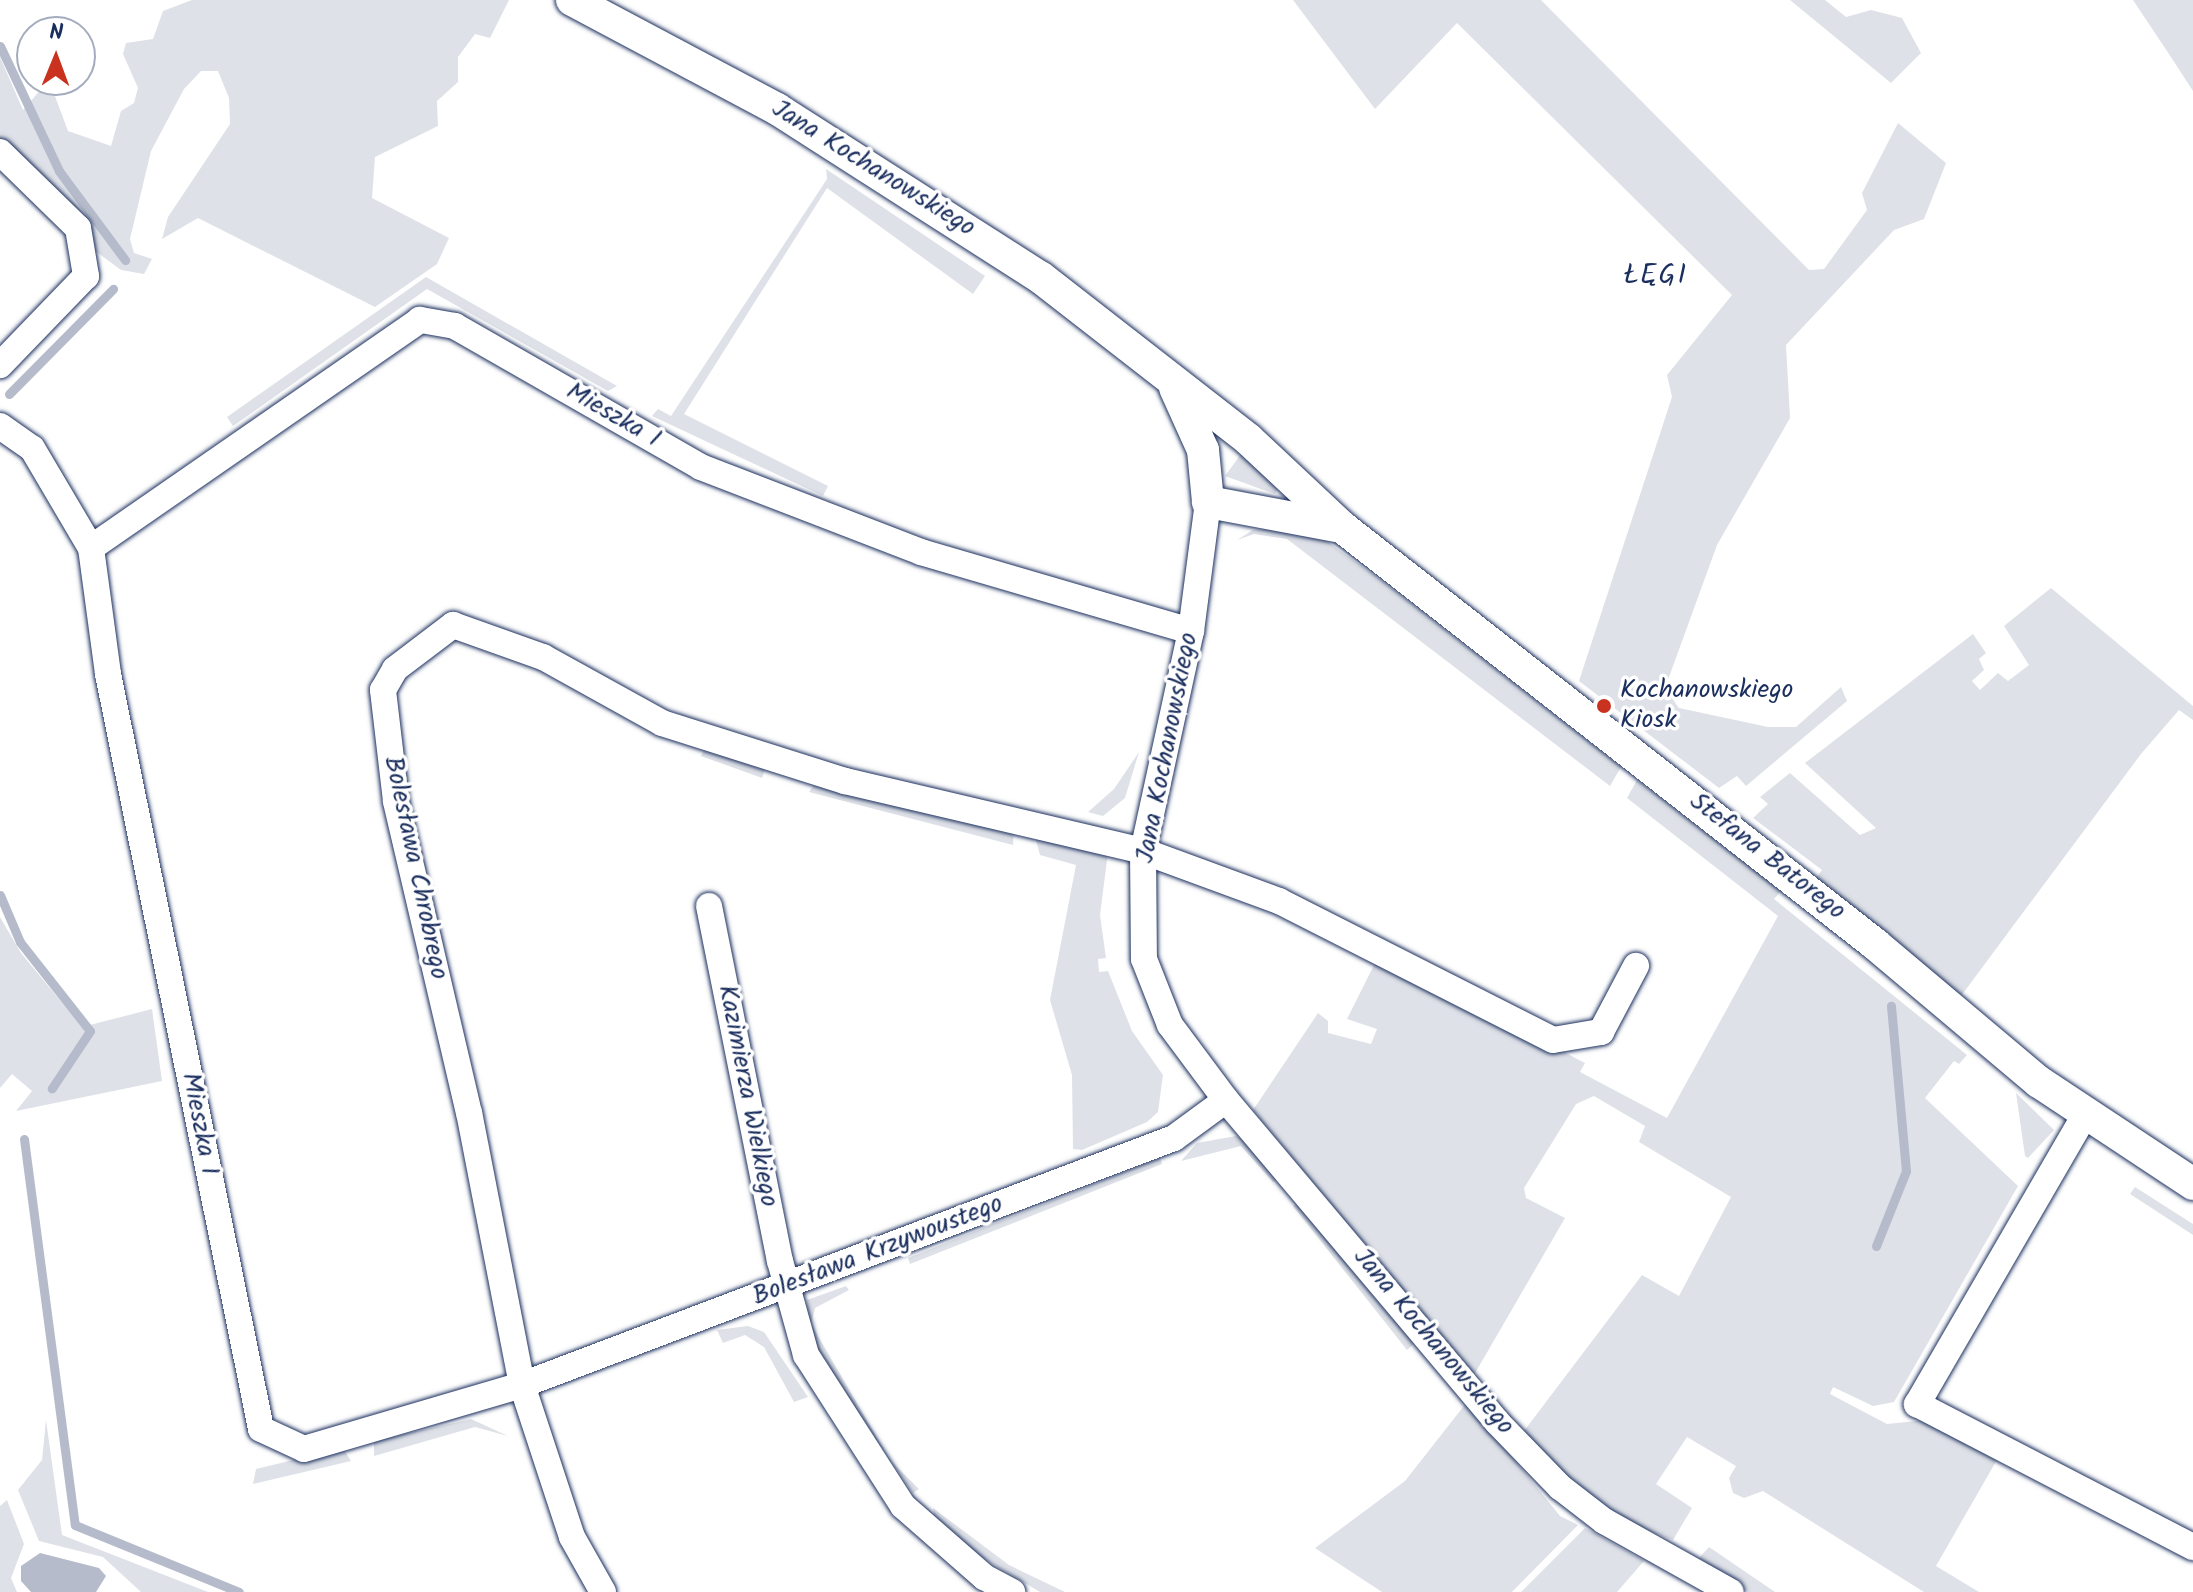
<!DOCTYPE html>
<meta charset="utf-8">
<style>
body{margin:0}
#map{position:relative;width:2193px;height:1592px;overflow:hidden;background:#fff;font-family:Kalam,sans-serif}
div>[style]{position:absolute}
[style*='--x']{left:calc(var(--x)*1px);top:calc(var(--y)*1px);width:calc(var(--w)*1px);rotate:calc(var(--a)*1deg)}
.green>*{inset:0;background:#dee1e7}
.water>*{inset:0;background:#b5bbca}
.stream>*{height:9px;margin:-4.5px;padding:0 4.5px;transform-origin:4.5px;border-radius:4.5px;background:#b5bbca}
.roads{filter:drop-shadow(0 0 2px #1b2f5e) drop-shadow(0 0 2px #1b2f5e)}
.minor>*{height:26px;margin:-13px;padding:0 13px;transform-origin:13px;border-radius:13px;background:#fff}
.tertiary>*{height:32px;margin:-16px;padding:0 16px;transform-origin:16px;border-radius:16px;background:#fff}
.dots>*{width:22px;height:22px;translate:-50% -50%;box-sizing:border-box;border:4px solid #fff;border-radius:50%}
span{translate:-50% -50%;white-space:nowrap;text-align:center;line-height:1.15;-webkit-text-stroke:7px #fff;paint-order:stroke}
.street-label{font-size:26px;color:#1b2f5e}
.poi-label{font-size:26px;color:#1b2f5e}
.left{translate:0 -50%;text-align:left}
.neighbourhood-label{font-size:28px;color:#1b2f5e;letter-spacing:2px}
.north{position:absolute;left:16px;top:16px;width:80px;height:80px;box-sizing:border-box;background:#fff;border:2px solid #a4acbf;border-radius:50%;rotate:1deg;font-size:22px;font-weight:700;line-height:32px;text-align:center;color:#1b2f5e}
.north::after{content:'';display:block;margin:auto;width:28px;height:36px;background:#c8321e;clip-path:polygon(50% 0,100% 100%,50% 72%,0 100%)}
</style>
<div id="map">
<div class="green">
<i style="clip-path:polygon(192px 0,509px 0,490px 38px,475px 34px,458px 57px,458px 82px,437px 101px,438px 126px,375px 157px,372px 198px,449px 238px,437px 264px,375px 307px,198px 218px,162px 239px,168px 217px,230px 124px,229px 98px,218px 71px,201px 71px,184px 89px,151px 151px,130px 239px,134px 253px,152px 259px,144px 274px,121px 270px,94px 250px,73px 213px,0 138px,0 57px,23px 110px,49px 80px,68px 131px,111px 146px,121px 111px,134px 103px,138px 88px,123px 54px,126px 43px,153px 39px,163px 11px)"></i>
<i style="clip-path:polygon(1293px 0,1541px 0,1809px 270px,1824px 269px,1867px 210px,1862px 193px,1898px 123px,1946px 163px,1924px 219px,1894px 230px,1786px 345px,1790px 418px,1717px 545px,1665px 688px,1679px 708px,1768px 727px,1796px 727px,1841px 687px,1847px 701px,1746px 786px,1737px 776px,1719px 788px,1579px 681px,1672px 397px,1667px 375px,1732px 295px,1457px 23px,1375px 109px)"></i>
<i style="clip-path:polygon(1790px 0,1825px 0,1846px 17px,1871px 10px,1902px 18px,1921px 53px,1891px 83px)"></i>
<i style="clip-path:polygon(2133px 0,2193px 0,2193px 91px,2167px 51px)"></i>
<i style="clip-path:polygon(826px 169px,985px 276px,973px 294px,827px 188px,684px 414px,828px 486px,823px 496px,652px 416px,658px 409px,671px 416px,827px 179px)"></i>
<i style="clip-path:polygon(426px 277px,617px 386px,608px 391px,427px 289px,233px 426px,227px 417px)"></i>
<i style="clip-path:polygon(1241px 454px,1279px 487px,1275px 494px,1225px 476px)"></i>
<i style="clip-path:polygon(1274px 529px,1318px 535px,1378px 578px,1621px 767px,1610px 786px,1287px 539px,1254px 534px,1237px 540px,1253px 530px)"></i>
<i style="clip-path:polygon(2051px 588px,2193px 706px,2193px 720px,2179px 710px,2141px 754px,1961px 996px,1815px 879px,1822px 870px,1753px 818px,1768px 804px,1760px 797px,1790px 773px,1860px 835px,1876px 828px,1805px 763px,1973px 634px,1986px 653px,1979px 659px,1984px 670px,1972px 681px,1980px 690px,1998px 673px,2008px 681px,2029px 665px,2004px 626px)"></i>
<i style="clip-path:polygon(707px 744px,766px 766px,762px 778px,701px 756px)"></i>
<i style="clip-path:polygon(1139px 752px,1125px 798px,1103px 816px,1088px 812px,1114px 789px)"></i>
<i style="clip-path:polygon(1637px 780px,1781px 891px,1774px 899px,1967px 1055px,1959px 1064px,1954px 1061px,1925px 1098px,2018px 1186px,1894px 1402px,1873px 1406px,1833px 1387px,1830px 1394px,1887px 1424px,1927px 1420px,1998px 1458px,1936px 1566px,1979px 1592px,1924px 1592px,1763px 1491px,1744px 1498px,1733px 1493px,1729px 1478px,1736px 1466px,1687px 1437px,1656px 1484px,1692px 1508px,1673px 1540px,1631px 1524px,1578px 1489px,1524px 1431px,1642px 1275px,1679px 1296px,1731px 1197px,1639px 1142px,1645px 1126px,1594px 1096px,1576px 1104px,1524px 1188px,1526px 1198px,1565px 1218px,1474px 1375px,1253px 1110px,1318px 1013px,1328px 1021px,1328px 1033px,1371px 1044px,1377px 1029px,1347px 1019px,1378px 957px,1585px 1063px,1580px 1072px,1667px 1118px,1778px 916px,1627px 798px)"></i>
<i style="clip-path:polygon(817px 781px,1014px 829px,1013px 845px,809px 792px)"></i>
<i style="clip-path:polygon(1034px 833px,1108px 852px,1100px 915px,1106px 958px,1098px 959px,1099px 972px,1108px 971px,1132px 1031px,1163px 1075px,1158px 1112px,1147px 1122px,1082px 1150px,1073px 1149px,1072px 1075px,1050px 1000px,1076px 865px,1040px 855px)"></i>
<i style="clip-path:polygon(0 917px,21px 953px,82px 1027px,152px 1009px,162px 1081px,16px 1111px,32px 1091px,12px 1074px,0 1088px)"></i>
<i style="clip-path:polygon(2016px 1093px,2054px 1130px,2028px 1158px,2025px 1156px)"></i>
<i style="clip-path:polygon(1236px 1136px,1249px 1143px,1280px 1179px,1273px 1182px,1241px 1146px,1181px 1161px,1197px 1143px)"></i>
<i style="clip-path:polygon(1160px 1158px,1162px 1164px,910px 1264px,908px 1258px)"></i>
<i style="clip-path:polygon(2135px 1187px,2193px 1224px,2193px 1235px,2130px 1194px)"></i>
<i style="clip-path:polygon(1301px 1202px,1415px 1343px,1407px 1350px,1293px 1206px)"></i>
<i style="clip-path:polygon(846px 1286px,849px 1290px,815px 1308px,811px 1324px,890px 1460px,919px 1489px,913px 1493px,809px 1340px,807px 1300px)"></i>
<i style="clip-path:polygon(748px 1326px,764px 1332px,808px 1397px,794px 1402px,764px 1347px,745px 1335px,723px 1343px,717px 1330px)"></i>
<i style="clip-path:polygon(1467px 1402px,1560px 1516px,1578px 1525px,1512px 1592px,1382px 1592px,1315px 1548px,1405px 1481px)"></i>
<i style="clip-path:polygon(471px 1419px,508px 1436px,475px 1427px,374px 1456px,374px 1441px)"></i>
<i style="clip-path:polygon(46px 1420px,62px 1535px,208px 1592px,141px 1592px,103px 1557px,39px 1541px,18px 1490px,42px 1460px)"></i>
<i style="clip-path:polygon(343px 1448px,351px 1461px,253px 1484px,256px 1469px)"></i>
<i style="clip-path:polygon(7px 1500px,24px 1544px,11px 1578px,17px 1592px,0 1592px,0 1506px)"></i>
<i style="clip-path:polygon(933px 1508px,1009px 1565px,1065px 1592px,1040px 1592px,979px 1556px,934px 1516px)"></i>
<i style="clip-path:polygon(1585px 1528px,1644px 1561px,1617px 1592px,1521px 1592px)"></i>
<i style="clip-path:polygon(1709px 1547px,1775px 1592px,1748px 1592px,1699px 1558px)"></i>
</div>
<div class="water">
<i style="clip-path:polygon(40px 1553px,99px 1568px,106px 1576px,96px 1592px,31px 1592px,21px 1581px,21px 1566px)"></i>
</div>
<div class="stream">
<i style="--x:0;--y:46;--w:138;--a:64.7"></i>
<i style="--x:59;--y:171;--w:111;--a:53.4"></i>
<i style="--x:9;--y:394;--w:148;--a:-45.3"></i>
<i style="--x:0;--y:895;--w:51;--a:66.9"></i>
<i style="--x:20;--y:942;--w:113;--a:51.8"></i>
<i style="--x:90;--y:1031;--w:69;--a:123.7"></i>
<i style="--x:24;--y:1139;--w:389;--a:82.5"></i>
<i style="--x:75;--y:1525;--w:177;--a:22.2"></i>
<i style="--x:1876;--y:1246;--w:81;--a:-68.2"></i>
<i style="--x:1906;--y:1171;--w:166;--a:-95.2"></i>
</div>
<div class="roads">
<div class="minor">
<i style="--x:0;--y:152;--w:109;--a:44.3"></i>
<i style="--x:78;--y:228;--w:49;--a:80.5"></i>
<i style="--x:86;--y:276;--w:124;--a:134"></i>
<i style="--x:0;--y:426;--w:39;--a:35"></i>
<i style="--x:32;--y:448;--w:116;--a:59.5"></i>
<i style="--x:1208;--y:502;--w:130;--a:97.5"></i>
<i style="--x:1191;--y:631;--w:225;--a:102.3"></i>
<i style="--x:1143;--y:851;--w:108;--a:89.5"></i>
<i style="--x:1144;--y:959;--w:71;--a:68.5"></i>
<i style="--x:1170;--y:1025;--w:94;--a:53.3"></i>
<i style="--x:1226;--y:1100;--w:421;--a:49.9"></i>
<i style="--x:1497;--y:1422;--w:91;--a:45.9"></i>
<i style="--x:1560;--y:1487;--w:56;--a:37.7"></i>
<i style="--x:1604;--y:1521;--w:145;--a:29.2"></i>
<i style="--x:1191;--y:631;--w:281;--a:-163.7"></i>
<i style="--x:921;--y:552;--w:236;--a:-158.9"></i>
<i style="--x:701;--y:467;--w:284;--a:-150.2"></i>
<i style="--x:455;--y:326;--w:36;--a:-170"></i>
<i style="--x:420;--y:320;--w:400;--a:145.3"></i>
<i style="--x:91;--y:548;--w:127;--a:82.3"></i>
<i style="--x:108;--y:674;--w:770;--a:78.54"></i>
<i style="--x:261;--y:1429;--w:47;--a:24.9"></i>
<i style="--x:304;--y:1449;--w:227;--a:-16.4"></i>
<i style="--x:522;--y:1385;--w:697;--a:-20.75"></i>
<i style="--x:1174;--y:1138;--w:64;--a:-36.2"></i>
<i style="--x:709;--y:906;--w:362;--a:78.7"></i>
<i style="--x:780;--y:1261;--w:98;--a:74.5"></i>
<i style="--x:806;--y:1355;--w:179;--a:57.3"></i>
<i style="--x:903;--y:1506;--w:108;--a:41.2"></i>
<i style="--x:984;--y:1577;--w:32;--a:28"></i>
<i style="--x:2086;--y:1113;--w:337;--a:120.1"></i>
<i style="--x:1917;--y:1404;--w:311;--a:27.4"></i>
<i style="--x:603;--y:1592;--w:63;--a:-119.4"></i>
<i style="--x:572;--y:1537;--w:160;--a:-108.2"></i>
<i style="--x:522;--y:1385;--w:277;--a:-101"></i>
<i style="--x:469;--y:1113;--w:320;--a:-103.2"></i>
<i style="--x:396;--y:801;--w:112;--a:-96.7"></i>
<i style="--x:383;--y:690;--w:24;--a:-60"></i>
<i style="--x:395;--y:669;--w:73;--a:-37.2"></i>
<i style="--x:453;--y:625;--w:96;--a:19.6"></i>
<i style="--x:543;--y:657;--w:136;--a:29"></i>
<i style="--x:662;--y:723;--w:192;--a:17.6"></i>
<i style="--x:845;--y:781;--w:306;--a:13.2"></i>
<i style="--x:1143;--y:851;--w:145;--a:20.2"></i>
<i style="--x:1279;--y:901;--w:307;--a:26.9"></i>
<i style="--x:1553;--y:1040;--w:49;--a:-9.5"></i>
<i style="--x:1601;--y:1032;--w:75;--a:-62.1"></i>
</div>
<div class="tertiary">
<i style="--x:572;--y:0;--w:232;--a:28"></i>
<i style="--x:777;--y:109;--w:312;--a:32.6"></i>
<i style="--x:1040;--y:277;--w:264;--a:37.9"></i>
<i style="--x:1248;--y:439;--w:129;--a:43.1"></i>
<i style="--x:1342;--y:527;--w:677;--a:38.04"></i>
<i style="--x:1875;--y:944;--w:214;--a:40.1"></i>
<i style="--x:2039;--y:1082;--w:185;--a:33.5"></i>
<i style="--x:1175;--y:388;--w:68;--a:65.7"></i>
<i style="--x:1203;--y:450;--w:52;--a:84.5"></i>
<i style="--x:1208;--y:502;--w:136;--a:10.6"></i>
</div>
</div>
<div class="dots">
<i style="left:1604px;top:706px;background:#c8321e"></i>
</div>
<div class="street-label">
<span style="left:873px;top:169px;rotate:32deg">Jana Kochanowskiego</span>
<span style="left:613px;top:416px;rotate:30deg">Mieszka I</span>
<span style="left:1168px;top:748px;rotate:-79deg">Jana Kochanowskiego</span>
<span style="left:1767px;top:857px;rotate:38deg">Stefana Batorego</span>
<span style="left:415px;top:868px;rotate:78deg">Bolesława Chrobrego</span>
<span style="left:747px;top:1096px;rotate:79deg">Kazimierza Wielkiego</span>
<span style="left:199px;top:1124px;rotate:79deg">Mieszka I</span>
<span style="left:878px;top:1251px;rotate:-21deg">Bolesława Krzywoustego</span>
<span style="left:1433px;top:1342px;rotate:50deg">Jana Kochanowskiego</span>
</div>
<div class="poi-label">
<span class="left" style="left:1620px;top:706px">Kochanowskiego<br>Kiosk</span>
</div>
<div class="neighbourhood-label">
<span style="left:1656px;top:276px">ŁĘGI</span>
</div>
<div class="north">N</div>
</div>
